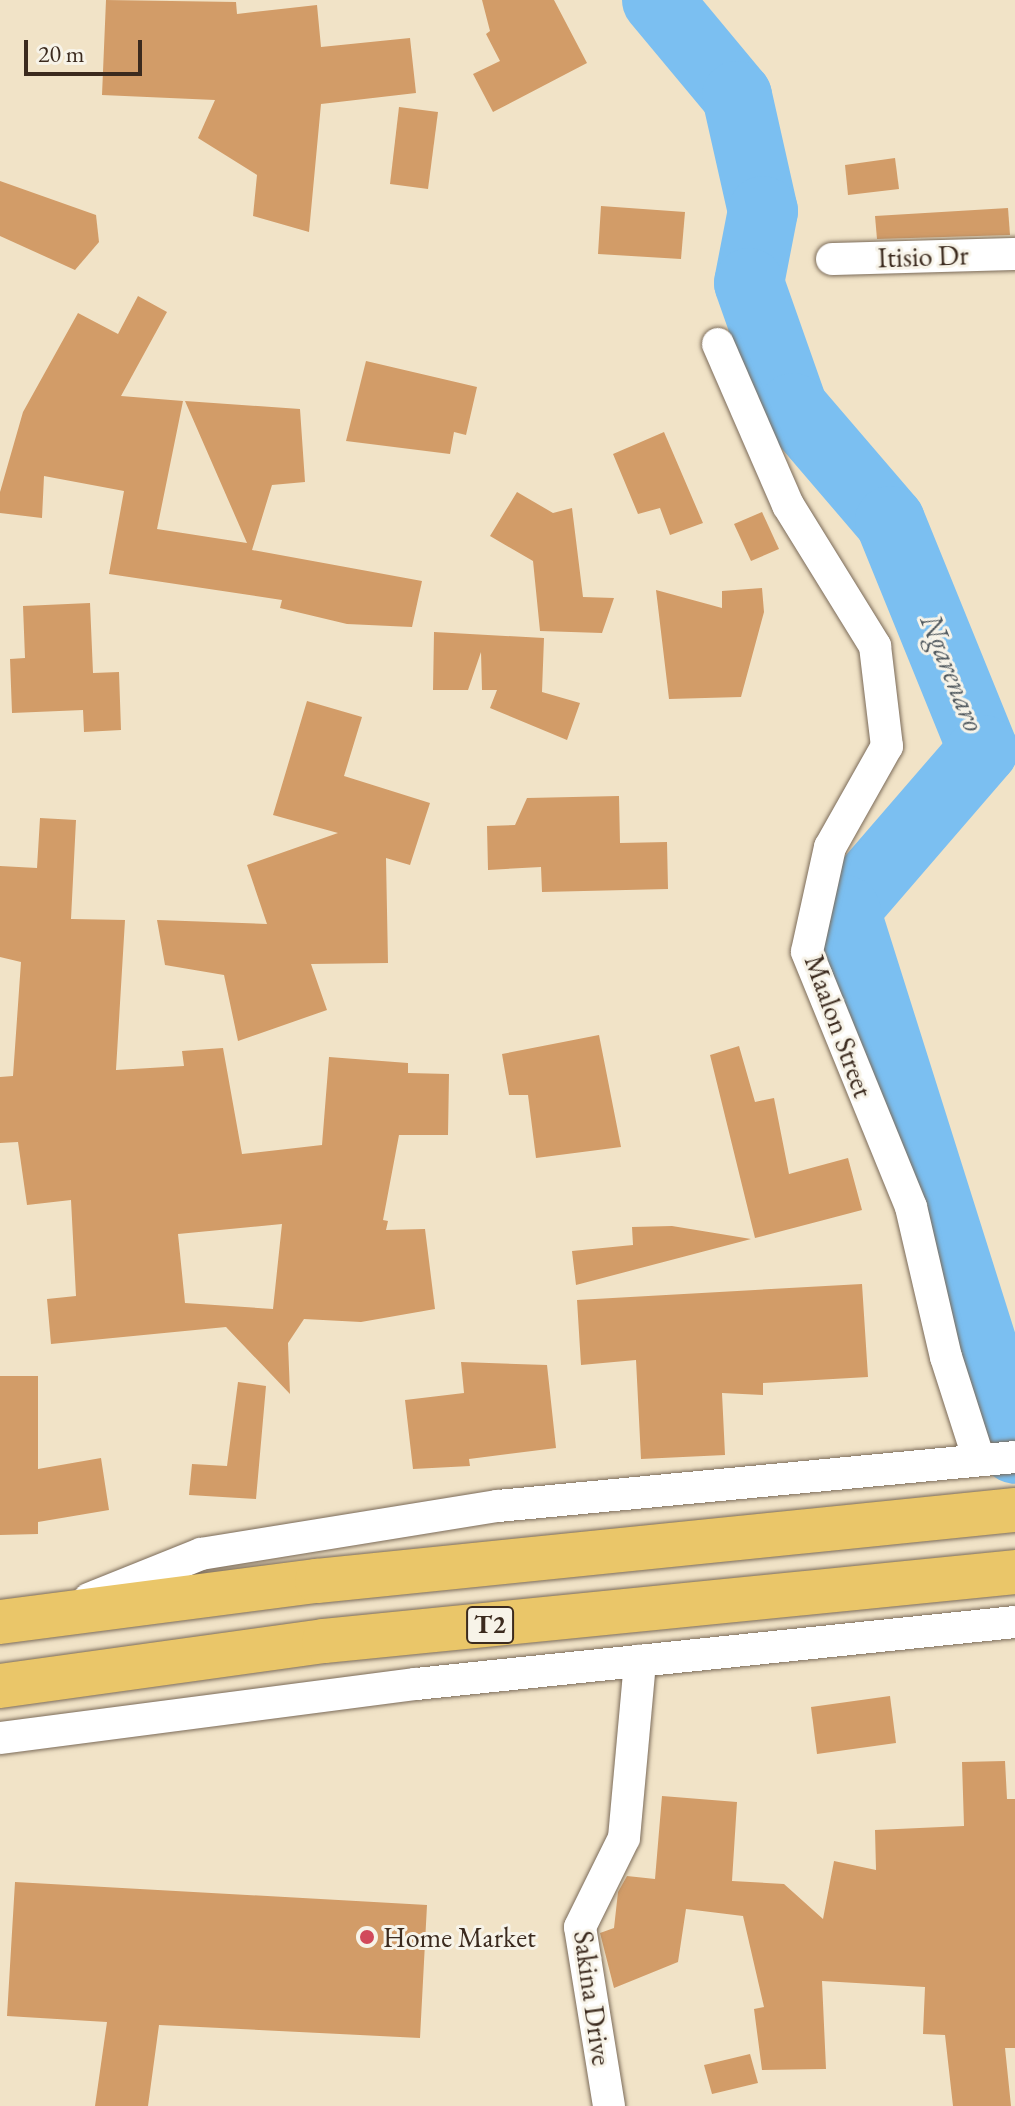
<!DOCTYPE html>
<style>
body{margin:0}
#map{position:relative;width:1015px;height:2106px;overflow:hidden;background:#f1e3c7;font-family:"EB Garamond",serif}
div>[style]{position:absolute}
[style*='--x']{left:calc(var(--x)*1px);top:calc(var(--y)*1px);width:calc(var(--w)*1px);rotate:calc(var(--a)*1deg)}
.river>*{height:70px;margin:-35px;padding:0 35px;transform-origin:35px;border-radius:35px;background:#7bbff1}
.building>*{inset:0;background:#d29c68}
.roads{filter:drop-shadow(0 0 2px #7b6b59) drop-shadow(0 0 2px #7b6b59)}
.street>*{height:32px;margin:-16px;padding:0 16px;transform-origin:16px;border-radius:16px;background:#fff}
.highway>*{height:44px;margin:-22px;padding:0 22px;transform-origin:22px;border-radius:22px;background:#eac669}
.dots>*{width:22px;height:22px;translate:-50% -50%;box-sizing:border-box;border:4px solid #f7f3e8;border-radius:50%}
span{translate:-50% -50%;white-space:nowrap;text-align:center;line-height:1.15;-webkit-text-stroke:6px #f7f3e8;paint-order:stroke}
.shield-label span{padding:2px 6px;background:#f7f3e8;border:2px solid;border-radius:6px;-webkit-text-stroke-width:0}
.shield-label{font-size:26px;color:#3b2a1e;font-weight:700}
.street-label{font-size:28px;color:#3b2a1e}
.poi-label{font-size:28px;color:#3b2a1e}
.left{translate:0 -50%;text-align:left}
.water-label{font-size:30px;color:#4e575d;font-style:italic}
.scale{position:absolute;left:24px;top:40px;width:118px;height:36px;box-sizing:border-box;border:4px solid #3b2a1e;border-top:0;padding-left:10px;font-size:24px;line-height:28px;white-space:nowrap;color:#3b2a1e;-webkit-text-stroke:6px #f7f3e8;paint-order:stroke}
</style>
<div id="map">
<div class="river">
<i style="--x:657;--y:0;--w:125;--a:50.2"></i>
<i style="--x:737;--y:96;--w:118;--a:77.3"></i>
<i style="--x:763;--y:211;--w:73;--a:101"></i>
<i style="--x:749;--y:283;--w:133;--a:70.6"></i>
<i style="--x:793;--y:408;--w:149;--a:49.4"></i>
<i style="--x:890;--y:521;--w:247;--a:67.9"></i>
<i style="--x:983;--y:750;--w:211;--a:130.8"></i>
<i style="--x:845;--y:910;--w:565;--a:72.49"></i>
</div>
<div class="building">
<i style="clip-path:polygon(106px 0,236px 2px,237px 14px,317px 5px,321px 47px,410px 38px,416px 93px,321px 104px,309px 232px,253px 216px,257px 175px,198px 138px,215px 100px,102px 95px)"></i>
<i style="clip-path:polygon(482px 0,554px 0,587px 63px,493px 112px,473px 74px,500px 61px,486px 34px,490px 31px)"></i>
<i style="clip-path:polygon(399px 107px,438px 112px,428px 189px,390px 184px)"></i>
<i style="clip-path:polygon(895px 158px,899px 189px,848px 195px,845px 165px)"></i>
<i style="clip-path:polygon(0 181px,96px 215px,99px 242px,75px 270px,0 236px)"></i>
<i style="clip-path:polygon(601px 206px,685px 212px,681px 259px,598px 254px)"></i>
<i style="clip-path:polygon(1008px 208px,1010px 235px,877px 239px,875px 216px)"></i>
<i style="clip-path:polygon(138px 296px,167px 312px,121px 396px,183px 401px,157px 529px,247px 543px,185px 401px,300px 409px,305px 482px,272px 485px,252px 550px,422px 581px,412px 627px,347px 624px,280px 608px,282px 600px,109px 574px,124px 491px,44px 476px,42px 518px,0 513px,0 492px,23px 412px,78px 313px,118px 334px)"></i>
<i style="clip-path:polygon(366px 361px,477px 387px,466px 435px,454px 432px,450px 454px,346px 441px)"></i>
<i style="clip-path:polygon(664px 432px,703px 523px,670px 535px,660px 508px,638px 514px,613px 454px)"></i>
<i style="clip-path:polygon(517px 492px,553px 513px,572px 508px,583px 597px,614px 598px,602px 633px,540px 631px,533px 561px,490px 536px)"></i>
<i style="clip-path:polygon(762px 512px,779px 549px,751px 561px,734px 524px)"></i>
<i style="clip-path:polygon(762px 588px,764px 612px,741px 697px,669px 699px,656px 590px,722px 608px,722px 591px)"></i>
<i style="clip-path:polygon(90px 603px,93px 673px,119px 672px,121px 730px,84px 732px,83px 710px,12px 713px,10px 659px,25px 658px,23px 606px)"></i>
<i style="clip-path:polygon(434px 632px,544px 638px,542px 692px,580px 703px,567px 740px,490px 708px,497px 690px,482px 690px,481px 652px,468px 690px,433px 690px)"></i>
<i style="clip-path:polygon(307px 701px,362px 717px,344px 776px,430px 803px,410px 865px,386px 858px,388px 963px,311px 964px,327px 1010px,238px 1041px,224px 975px,165px 965px,157px 920px,267px 924px,247px 865px,338px 833px,273px 815px)"></i>
<i style="clip-path:polygon(619px 796px,620px 843px,667px 842px,668px 889px,542px 892px,541px 867px,488px 870px,487px 826px,515px 825px,527px 798px)"></i>
<i style="clip-path:polygon(evenodd,40px 818px,76px 820px,71px 919px,125px 920px,116px 1070px,184px 1066px,182px 1051px,223px 1048px,242px 1154px,322px 1145px,329px 1057px,408px 1063px,408px 1073px,449px 1074px,448px 1135px,399px 1135px,383px 1220px,388px 1221px,386px 1230px,425px 1229px,435px 1309px,361px 1322px,304px 1319px,288px 1343px,290px 1394px,226px 1327px,51px 1344px,47px 1299px,76px 1296px,71px 1200px,27px 1205px,18px 1142px,0 1143px,0 1077px,13px 1076px,21px 962px,0 957px,0 866px,37px 868px,40px 818px,282px 1224px,273px 1309px,185px 1303px,178px 1234px,282px 1224px)"></i>
<i style="clip-path:polygon(599px 1035px,621px 1147px,536px 1158px,528px 1095px,509px 1095px,502px 1054px)"></i>
<i style="clip-path:polygon(739px 1046px,755px 1102px,774px 1098px,789px 1174px,848px 1158px,862px 1210px,755px 1238px,710px 1055px)"></i>
<i style="clip-path:polygon(672px 1226px,751px 1239px,576px 1285px,572px 1251px,633px 1245px,632px 1227px)"></i>
<i style="clip-path:polygon(862px 1284px,868px 1377px,763px 1383px,763px 1395px,722px 1393px,725px 1455px,641px 1459px,636px 1360px,581px 1365px,577px 1300px)"></i>
<i style="clip-path:polygon(461px 1362px,547px 1365px,556px 1448px,469px 1459px,470px 1466px,413px 1469px,405px 1400px,464px 1393px)"></i>
<i style="clip-path:polygon(0 1376px,38px 1376px,38px 1469px,101px 1458px,109px 1510px,38px 1522px,38px 1534px,0 1535px)"></i>
<i style="clip-path:polygon(238px 1382px,266px 1386px,256px 1499px,189px 1495px,192px 1464px,227px 1466px)"></i>
<i style="clip-path:polygon(890px 1696px,896px 1743px,817px 1754px,811px 1707px)"></i>
<i style="clip-path:polygon(1005px 1761px,1007px 1799px,1015px 1799px,1015px 2048px,1005px 2048px,1011px 2106px,953px 2106px,945px 2035px,923px 2034px,925px 1987px,822px 1981px,826px 2069px,762px 2070px,754px 2009px,764px 2007px,743px 1916px,686px 1909px,678px 1962px,614px 1988px,600px 1933px,614px 1928px,618px 1892px,627px 1876px,655px 1879px,662px 1796px,737px 1802px,732px 1881px,784px 1884px,823px 1919px,834px 1861px,876px 1870px,875px 1830px,964px 1826px,962px 1762px)"></i>
<i style="clip-path:polygon(15px 1882px,427px 1905px,420px 2038px,159px 2025px,148px 2106px,95px 2106px,107px 2022px,7px 2016px)"></i>
<i style="clip-path:polygon(750px 2054px,758px 2083px,712px 2094px,704px 2065px)"></i>
</div>
<div class="roads">
<div class="street">
<i style="--x:832;--y:259;--w:183;--a:-1.6"></i>
<i style="--x:718;--y:344;--w:176;--a:66.5"></i>
<i style="--x:788;--y:505;--w:166;--a:58.3"></i>
<i style="--x:875;--y:646;--w:101;--a:83.2"></i>
<i style="--x:887;--y:746;--w:116;--a:119.4"></i>
<i style="--x:830;--y:847;--w:107;--a:102.4"></i>
<i style="--x:807;--y:952;--w:275;--a:67.8"></i>
<i style="--x:911;--y:1207;--w:154;--a:76.9"></i>
<i style="--x:946;--y:1357;--w:108;--a:72.2"></i>
<i style="--x:89;--y:1599;--w:121;--a:-21.9"></i>
<i style="--x:201;--y:1554;--w:301;--a:-9.2"></i>
<i style="--x:498;--y:1506;--w:519;--a:-5.41"></i>
<i style="--x:0;--y:1738;--w:419;--a:-7.4"></i>
<i style="--x:416;--y:1684;--w:602;--a:-5.91"></i>
<i style="--x:609;--y:2106;--w:181;--a:-99.2"></i>
<i style="--x:580;--y:1927;--w:99;--a:-63.7"></i>
<i style="--x:624;--y:1838;--w:178;--a:-84.8"></i>
</div>
<div class="highway">
<i style="--x:0;--y:1622;--w:320;--a:-7.4"></i>
<i style="--x:317;--y:1581;--w:702;--a:-5.81"></i>
<i style="--x:0;--y:1686;--w:327;--a:-7.9"></i>
<i style="--x:324;--y:1641;--w:694;--a:-5.7"></i>
</div>
</div>
<div class="dots">
<i style="left:367px;top:1937px;background:#d1495b"></i>
</div>
<div class="shield-label">
<span style="left:490px;top:1625px">T2</span>
</div>
<div class="street-label">
<span style="left:923px;top:256px;rotate:-2deg">Itisio Dr</span>
<span style="left:839px;top:1026px;rotate:70deg">Maalon Street</span>
<span style="left:593px;top:1998px;rotate:82deg">Sakina Drive</span>
</div>
<div class="poi-label">
<span class="left" style="left:383px;top:1937px">Home Market</span>
</div>
<div class="water-label">
<span style="left:952px;top:673px;rotate:68deg">Ngarenaro</span>
</div>
<div class="scale">20 m</div>
</div>
